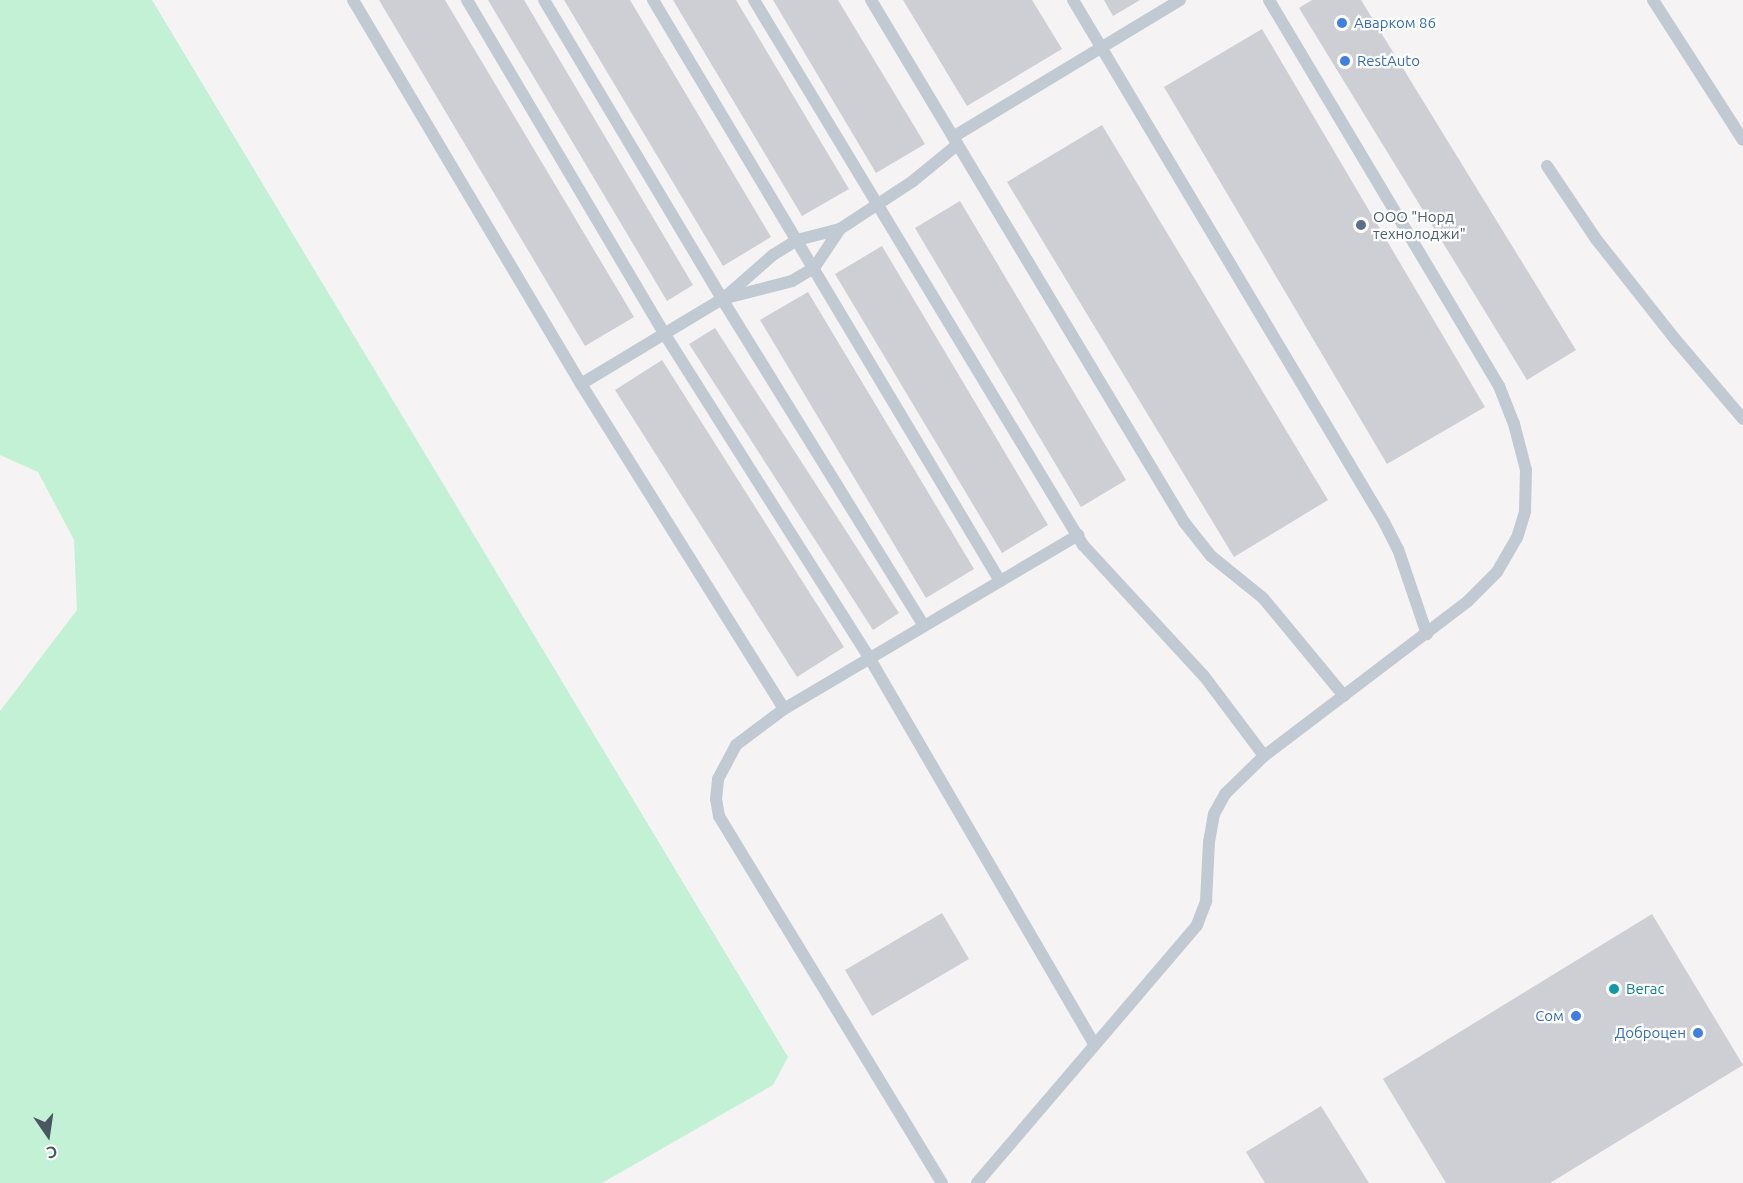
<!DOCTYPE html>
<meta charset="utf-8">
<style>
body{margin:0}
#map{position:relative;width:1743px;height:1183px;overflow:hidden;background:#f5f3f3;font-family:Ubuntu,sans-serif}
div>[style]{position:absolute}
[style*='--x']{left:calc(var(--x)*1px);top:calc(var(--y)*1px);width:calc(var(--w)*1px);rotate:calc(var(--a)*1deg)}
.green>*{inset:0;background:#c3f1d5}
.building>*{inset:0;background:#cdcfd5}
.lane>*{height:12px;margin:-6px;padding:0 6px;transform-origin:6px;border-radius:6px;background:#c1cad2}
.dots>*{width:16px;height:16px;translate:-50% -50%;box-sizing:border-box;border:3px solid #fff;border-radius:50%}
span{translate:-50% -50%;white-space:nowrap;text-align:center;line-height:1.15;-webkit-text-stroke:4.5px #fff;paint-order:stroke}
.shop-label{font-size:15px;color:#366cbe}
.left{translate:0 -50%;text-align:left}
.right{translate:-100% -50%;text-align:right}
.service-label{font-size:15px;color:#4e5e75}
.culture-label{font-size:15px;color:#0d838f}
.north{position:absolute;left:18px;top:1105px;width:60px;height:60px;-webkit-text-stroke:4px #fff;paint-order:stroke;rotate:167deg;font-size:16px;font-weight:700;line-height:24px;text-align:center;color:#4a5661}
.north::after{content:'';display:block;margin:auto;width:21px;height:27px;background:#4a5661;clip-path:polygon(50% 0,100% 100%,50% 72%,0 100%)}
</style>
<div id="map">
<div class="green">
<i style="clip-path:polygon(0 0,152px 0,788px 1057px,773px 1085px,602px 1183px,0 1183px,0 711px,77px 610px,74px 540px,38px 472px,0 455px)"></i>
</div>
<div class="building">
<i style="clip-path:polygon(379px 0,445px 0,634px 317px,585px 346px)"></i>
<i style="clip-path:polygon(488px 0,524px 0,693px 285px,667px 301px)"></i>
<i style="clip-path:polygon(564px 0,630px 0,771px 237px,723px 266px)"></i>
<i style="clip-path:polygon(673px 0,736px 0,849px 189px,802px 216px)"></i>
<i style="clip-path:polygon(773px 0,838px 0,925px 144px,876px 173px)"></i>
<i style="clip-path:polygon(903px 0,1032px 0,1062px 49px,967px 106px)"></i>
<i style="clip-path:polygon(1104px 0,1140px 0,1113px 16px)"></i>
<i style="clip-path:polygon(1312px 0,1361px 0,1576px 350px,1527px 380px,1299px 8px)"></i>
<i style="clip-path:polygon(1262px 29px,1485px 407px,1387px 464px,1164px 87px)"></i>
<i style="clip-path:polygon(1102px 125px,1328px 500px,1234px 557px,1007px 182px)"></i>
<i style="clip-path:polygon(960px 201px,1126px 480px,1081px 507px,915px 228px)"></i>
<i style="clip-path:polygon(882px 246px,1048px 525px,1002px 553px,835px 274px)"></i>
<i style="clip-path:polygon(808px 292px,974px 569px,926px 598px,760px 320px)"></i>
<i style="clip-path:polygon(715px 328px,899px 613px,873px 630px,689px 344px)"></i>
<i style="clip-path:polygon(662px 360px,844px 647px,797px 677px,615px 390px)"></i>
<i style="clip-path:polygon(942px 913px,969px 959px,872px 1016px,845px 970px)"></i>
<i style="clip-path:polygon(1652px 914px,1743px 1065px,1550px 1183px,1446px 1183px,1383px 1079px)"></i>
<i style="clip-path:polygon(1321px 1106px,1369px 1183px,1265px 1183px,1246px 1152px)"></i>
</div>
<div class="lane">
<i style="--x:353;--y:0;--w:447;--a:59.3"></i>
<i style="--x:581;--y:384;--w:383;--a:58"></i>
<i style="--x:467;--y:0;--w:387;--a:59.4"></i>
<i style="--x:664;--y:333;--w:386;--a:57.7"></i>
<i style="--x:870;--y:659;--w:445;--a:59.8"></i>
<i style="--x:544;--y:0;--w:348;--a:59.2"></i>
<i style="--x:722;--y:299;--w:384;--a:58.3"></i>
<i style="--x:653;--y:0;--w:677;--a:59.15"></i>
<i style="--x:754;--y:0;--w:637;--a:58.88"></i>
<i style="--x:1083;--y:545;--w:178;--a:47.3"></i>
<i style="--x:1204;--y:676;--w:100;--a:53.1"></i>
<i style="--x:871;--y:0;--w:609;--a:59.05"></i>
<i style="--x:1184;--y:522;--w:43;--a:51.5"></i>
<i style="--x:1211;--y:556;--w:67;--a:38.9"></i>
<i style="--x:1263;--y:598;--w:127;--a:50.4"></i>
<i style="--x:1073;--y:0;--w:608;--a:59.21"></i>
<i style="--x:1384;--y:522;--w:30;--a:63"></i>
<i style="--x:1398;--y:549;--w:90;--a:71.2"></i>
<i style="--x:1653;--y:0;--w:166;--a:57.3"></i>
<i style="--x:953;--y:137;--w:265;--a:-31.1"></i>
<i style="--x:1547;--y:166;--w:88;--a:56.1"></i>
<i style="--x:1596;--y:239;--w:127;--a:51.7"></i>
<i style="--x:1675;--y:339;--w:105;--a:49.6"></i>
<i style="--x:725;--y:297;--w:64;--a:-41.2"></i>
<i style="--x:773;--y:255;--w:28;--a:-32"></i>
<i style="--x:797;--y:240;--w:44;--a:-14.3"></i>
<i style="--x:581;--y:384;--w:165;--a:-31.1"></i>
<i style="--x:722;--y:299;--w:72;--a:-14.4"></i>
<i style="--x:792;--y:281;--w:26;--a:-31"></i>
<i style="--x:814;--y:268;--w:47;--a:-56.3"></i>
<i style="--x:840;--y:229;--w:87;--a:-33.3"></i>
<i style="--x:913;--y:181;--w:57;--a:-39.3"></i>
<i style="--x:942;--y:1183;--w:429;--a:-121.3"></i>
<i style="--x:719;--y:816;--w:17;--a:-100"></i>
<i style="--x:716;--y:799;--w:20;--a:-84"></i>
<i style="--x:718;--y:779;--w:38;--a:-62"></i>
<i style="--x:736;--y:745;--w:60;--a:-36.9"></i>
<i style="--x:784;--y:709;--w:342;--a:-30.6"></i>
<i style="--x:977;--y:1183;--w:339;--a:-49.5"></i>
<i style="--x:1197;--y:925;--w:26;--a:-69"></i>
<i style="--x:1206;--y:901;--w:59;--a:-87.1"></i>
<i style="--x:1209;--y:842;--w:28;--a:-80"></i>
<i style="--x:1214;--y:814;--w:23;--a:-61"></i>
<i style="--x:1225;--y:794;--w:54;--a:-44.3"></i>
<i style="--x:1264;--y:756;--w:256;--a:-37.2"></i>
<i style="--x:1468;--y:601;--w:41;--a:-45"></i>
<i style="--x:1497;--y:572;--w:39;--a:-60"></i>
<i style="--x:1517;--y:538;--w:28;--a:-73"></i>
<i style="--x:1525;--y:511;--w:41;--a:-88.6"></i>
<i style="--x:1526;--y:470;--w:48;--a:-104.6"></i>
<i style="--x:1514;--y:424;--w:41;--a:-111.5"></i>
<i style="--x:1499;--y:386;--w:449;--a:-120.8"></i>
</div>
<div class="dots">
<i style="left:1342px;top:23px;background:#3f7fe0"></i>
<i style="left:1345px;top:61px;background:#3f7fe0"></i>
<i style="left:1361px;top:225px;background:#5c6f8a"></i>
<i style="left:1614px;top:989px;background:#0f9aa8"></i>
<i style="left:1576px;top:1016px;background:#3f7fe0"></i>
<i style="left:1698px;top:1033px;background:#3f7fe0"></i>
</div>
<div class="shop-label">
<span class="left" style="left:1354px;top:23px">Аварком 86</span>
<span class="left" style="left:1357px;top:61px">RestAuto</span>
<span class="right" style="left:1564px;top:1016px">Сом</span>
<span class="right" style="left:1686px;top:1033px">Доброцен</span>
</div>
<div class="service-label">
<span class="left" style="left:1373px;top:225px">ООО "Норд<br>технолоджи"</span>
</div>
<div class="culture-label">
<span class="left" style="left:1626px;top:989px">Вегас</span>
</div>
<div class="north">С</div>
</div>
